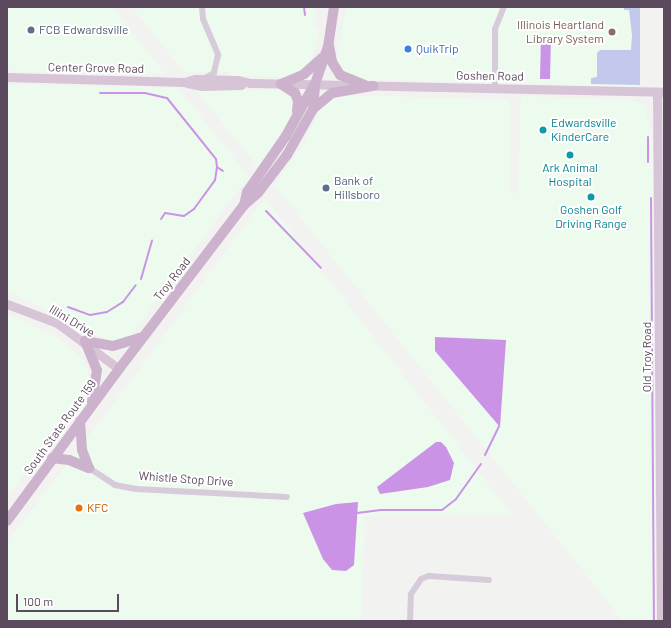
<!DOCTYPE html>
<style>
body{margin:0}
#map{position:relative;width:671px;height:628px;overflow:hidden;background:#f2f3f0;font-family:Barlow,sans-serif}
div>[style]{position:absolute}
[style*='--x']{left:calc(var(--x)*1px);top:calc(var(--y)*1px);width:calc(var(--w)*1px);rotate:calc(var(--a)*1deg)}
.commercial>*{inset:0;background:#ecfbee}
.green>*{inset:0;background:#c2c9ed}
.water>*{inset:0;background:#cb93e6}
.stream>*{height:2px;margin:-1px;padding:0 1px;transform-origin:1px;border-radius:1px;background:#cb93e6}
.street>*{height:6px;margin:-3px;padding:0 3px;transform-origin:3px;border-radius:3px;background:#d8cbd9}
.secondary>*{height:9px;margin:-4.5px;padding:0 4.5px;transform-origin:4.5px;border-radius:4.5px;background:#d7c4d7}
.primary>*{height:10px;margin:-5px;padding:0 5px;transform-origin:5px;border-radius:5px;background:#ccb2cd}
.dots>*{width:11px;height:11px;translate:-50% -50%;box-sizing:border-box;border:2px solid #fff;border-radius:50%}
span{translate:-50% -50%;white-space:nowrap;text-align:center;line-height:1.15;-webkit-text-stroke:4px #fff;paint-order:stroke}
.education-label{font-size:12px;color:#785e54}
.right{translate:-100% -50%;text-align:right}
.service-label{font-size:12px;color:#4e5e75}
.left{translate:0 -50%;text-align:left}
.shop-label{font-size:12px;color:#366cbe}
.street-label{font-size:12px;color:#5b495d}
.culture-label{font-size:12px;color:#0d838f}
.food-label{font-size:12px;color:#c56008}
.frame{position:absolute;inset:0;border:8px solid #5b495d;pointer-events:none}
.scale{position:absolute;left:16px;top:594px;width:103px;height:18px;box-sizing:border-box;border:2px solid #5b495d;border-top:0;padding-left:5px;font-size:12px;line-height:14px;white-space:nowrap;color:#5b495d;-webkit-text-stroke:3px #fff;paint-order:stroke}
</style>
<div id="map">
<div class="commercial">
<i style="clip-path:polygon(7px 7px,112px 7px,165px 74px,7px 71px)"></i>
<i style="clip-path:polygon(132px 7px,316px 7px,315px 29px,319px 30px,310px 65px,304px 70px,285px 77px,230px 76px,229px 72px,184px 72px)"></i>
<i style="clip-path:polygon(346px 7px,637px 7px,637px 87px,356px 79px,346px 75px,337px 58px)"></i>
<i style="clip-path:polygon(7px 84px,178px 88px,250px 178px,237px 191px,128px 340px,109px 341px,60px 315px,7px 292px)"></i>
<i style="clip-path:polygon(195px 89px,281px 90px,291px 97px,294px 106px,284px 128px,258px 167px)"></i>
<i style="clip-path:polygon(339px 95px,508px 100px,511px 106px,510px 193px,518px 193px,521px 96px,632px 100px,644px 105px,652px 135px,656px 621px,623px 621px,275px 185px,305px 141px,321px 107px)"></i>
<i style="clip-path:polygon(265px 198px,512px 515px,365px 516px,361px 621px,7px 621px,7px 542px,119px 397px)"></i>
<i style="clip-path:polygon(7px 314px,58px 338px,84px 361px,89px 376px,78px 402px,7px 497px)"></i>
</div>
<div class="green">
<i style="clip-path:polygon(624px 7px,640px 7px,640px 85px,591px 84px,591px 78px,597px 77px,597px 53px,600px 50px,631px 50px,632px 35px,629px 10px,624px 10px)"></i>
</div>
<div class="water">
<i style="clip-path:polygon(541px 37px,551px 37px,550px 79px,540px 79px)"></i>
<i style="clip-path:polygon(435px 337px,506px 340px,500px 427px,435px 351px)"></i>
<i style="clip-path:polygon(436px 442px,441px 442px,446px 447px,454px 463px,450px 480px,428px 487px,380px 494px,377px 487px)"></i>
<i style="clip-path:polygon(358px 502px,354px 565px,346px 571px,332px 570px,323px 559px,303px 513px,336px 504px)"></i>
</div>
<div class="stream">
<i style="--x:304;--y:7;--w:8;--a:83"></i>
<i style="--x:100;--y:93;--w:45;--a:0"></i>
<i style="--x:145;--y:93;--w:23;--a:13"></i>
<i style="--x:167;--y:98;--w:78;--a:51.2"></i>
<i style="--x:216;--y:159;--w:8;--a:83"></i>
<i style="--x:217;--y:167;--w:7;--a:34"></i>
<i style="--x:648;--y:137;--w:25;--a:90"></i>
<i style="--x:651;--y:198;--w:423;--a:89.6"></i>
<i style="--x:266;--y:211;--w:79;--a:46"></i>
<i style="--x:161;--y:219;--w:7;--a:-56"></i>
<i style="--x:165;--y:213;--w:19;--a:9"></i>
<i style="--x:184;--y:216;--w:12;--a:-35"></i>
<i style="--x:194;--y:209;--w:36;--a:-54"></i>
<i style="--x:215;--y:180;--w:13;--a:-81"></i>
<i style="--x:141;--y:279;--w:40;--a:-74"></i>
<i style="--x:68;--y:307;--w:23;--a:20"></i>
<i style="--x:90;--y:315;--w:17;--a:-10"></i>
<i style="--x:107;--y:312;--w:19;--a:-32"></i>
<i style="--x:123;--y:302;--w:21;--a:-53"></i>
<i style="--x:664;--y:374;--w:29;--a:90"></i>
<i style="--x:485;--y:455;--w:32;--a:-64"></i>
<i style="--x:357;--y:513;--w:24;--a:-7"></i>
<i style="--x:381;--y:510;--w:61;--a:0"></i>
<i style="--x:442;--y:510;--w:18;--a:-38"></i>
<i style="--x:456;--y:499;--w:43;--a:-54.5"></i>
</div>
<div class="street">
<i style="--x:202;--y:7;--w:12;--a:85"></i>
<i style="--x:203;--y:19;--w:39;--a:67"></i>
<i style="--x:218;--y:55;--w:18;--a:103"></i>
<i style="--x:214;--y:73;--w:10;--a:151"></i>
<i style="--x:495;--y:88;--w:59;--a:-90"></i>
<i style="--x:495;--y:29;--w:24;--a:-68"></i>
<i style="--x:89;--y:468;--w:31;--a:33"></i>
<i style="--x:115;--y:485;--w:21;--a:11"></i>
<i style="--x:136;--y:489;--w:151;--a:3"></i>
<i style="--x:410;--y:621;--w:27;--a:-88"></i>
<i style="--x:411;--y:594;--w:18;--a:-56"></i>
<i style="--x:421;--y:579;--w:9;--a:-21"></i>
<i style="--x:429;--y:576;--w:60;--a:3.8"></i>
</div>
<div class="secondary">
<i style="--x:7;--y:77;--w:177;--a:1.6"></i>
<i style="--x:184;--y:82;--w:11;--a:-15"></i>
<i style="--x:195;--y:79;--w:43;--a:1.3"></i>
<i style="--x:238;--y:80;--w:12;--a:14"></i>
<i style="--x:250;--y:83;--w:414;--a:1.2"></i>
<i style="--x:187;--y:83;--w:14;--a:12"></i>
<i style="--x:201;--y:86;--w:40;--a:-1.4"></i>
<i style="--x:657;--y:92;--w:529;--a:89.57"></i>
<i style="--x:7;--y:304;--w:53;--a:20.8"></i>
<i style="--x:57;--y:323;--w:77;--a:36.6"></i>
</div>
<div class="primary">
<i style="--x:329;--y:45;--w:17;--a:80"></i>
<i style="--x:332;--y:62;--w:15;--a:58"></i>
<i style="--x:340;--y:75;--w:27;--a:22"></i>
<i style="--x:281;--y:84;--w:25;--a:-23"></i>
<i style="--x:304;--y:74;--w:24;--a:-42"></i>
<i style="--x:281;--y:84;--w:17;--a:33"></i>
<i style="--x:295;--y:93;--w:9;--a:69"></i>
<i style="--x:298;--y:101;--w:10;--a:96"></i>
<i style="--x:313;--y:109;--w:25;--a:-40"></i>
<i style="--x:332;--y:93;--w:42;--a:-9.7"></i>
<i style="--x:244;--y:205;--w:13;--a:-77"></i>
<i style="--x:247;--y:192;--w:68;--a:-55.1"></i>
<i style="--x:286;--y:136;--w:58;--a:-61.2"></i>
<i style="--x:85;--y:341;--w:31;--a:68"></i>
<i style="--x:97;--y:370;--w:32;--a:99"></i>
<i style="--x:85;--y:341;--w:28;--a:10"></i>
<i style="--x:113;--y:346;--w:30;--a:-17"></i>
<i style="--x:80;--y:421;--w:29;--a:86"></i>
<i style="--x:82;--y:450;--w:19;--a:69"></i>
<i style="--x:52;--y:458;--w:17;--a:7"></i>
<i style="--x:69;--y:460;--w:22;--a:22"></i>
<i style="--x:7;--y:521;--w:189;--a:-53.6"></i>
<i style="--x:119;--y:369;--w:206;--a:-52.7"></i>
<i style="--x:244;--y:205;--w:18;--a:-41"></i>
<i style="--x:258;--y:193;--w:48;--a:-52.7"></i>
<i style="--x:287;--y:155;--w:53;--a:-60.5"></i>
<i style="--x:313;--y:109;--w:25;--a:-85"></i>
<i style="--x:315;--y:84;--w:39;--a:-71"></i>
<i style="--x:328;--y:47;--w:40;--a:-81.5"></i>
</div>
<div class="dots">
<i style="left:31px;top:30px;background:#5c6f8a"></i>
<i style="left:612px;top:32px;background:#8d6e63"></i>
<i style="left:408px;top:49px;background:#3f7fe0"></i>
<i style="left:543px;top:130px;background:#0f9aa8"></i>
<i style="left:570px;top:155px;background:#0f9aa8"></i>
<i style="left:326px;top:188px;background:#5c6f8a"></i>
<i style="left:591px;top:197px;background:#0f9aa8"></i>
<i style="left:79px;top:508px;background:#e8710a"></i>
</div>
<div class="education-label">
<span class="right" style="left:604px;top:32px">Illinois Heartland<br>Library System</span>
</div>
<div class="service-label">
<span class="left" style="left:39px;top:30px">FCB Edwardsville</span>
<span class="left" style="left:334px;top:188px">Bank of<br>Hillsboro</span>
</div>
<div class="shop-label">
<span class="left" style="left:416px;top:49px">QuikTrip</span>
</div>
<div class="street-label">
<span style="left:96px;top:68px;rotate:1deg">Center Grove Road</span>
<span style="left:490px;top:76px;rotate:1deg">Goshen Road</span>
<span style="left:172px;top:279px;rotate:-52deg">Troy Road</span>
<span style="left:72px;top:321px;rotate:31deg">Illini Drive</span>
<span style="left:647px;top:357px;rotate:-90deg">Old Troy Road</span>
<span style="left:60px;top:427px;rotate:-54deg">South State Route 159</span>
<span style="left:186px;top:479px;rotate:4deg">Whistle Stop Drive</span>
</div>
<div class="culture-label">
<span class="left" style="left:551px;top:130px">Edwardsville<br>KinderCare</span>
<span style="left:570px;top:175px">Ark Animal<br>Hospital</span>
<span style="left:591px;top:217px">Goshen Golf<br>Driving Range</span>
</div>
<div class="food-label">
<span class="left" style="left:87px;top:508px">KFC</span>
</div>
<div class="frame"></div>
<div class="scale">100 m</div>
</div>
